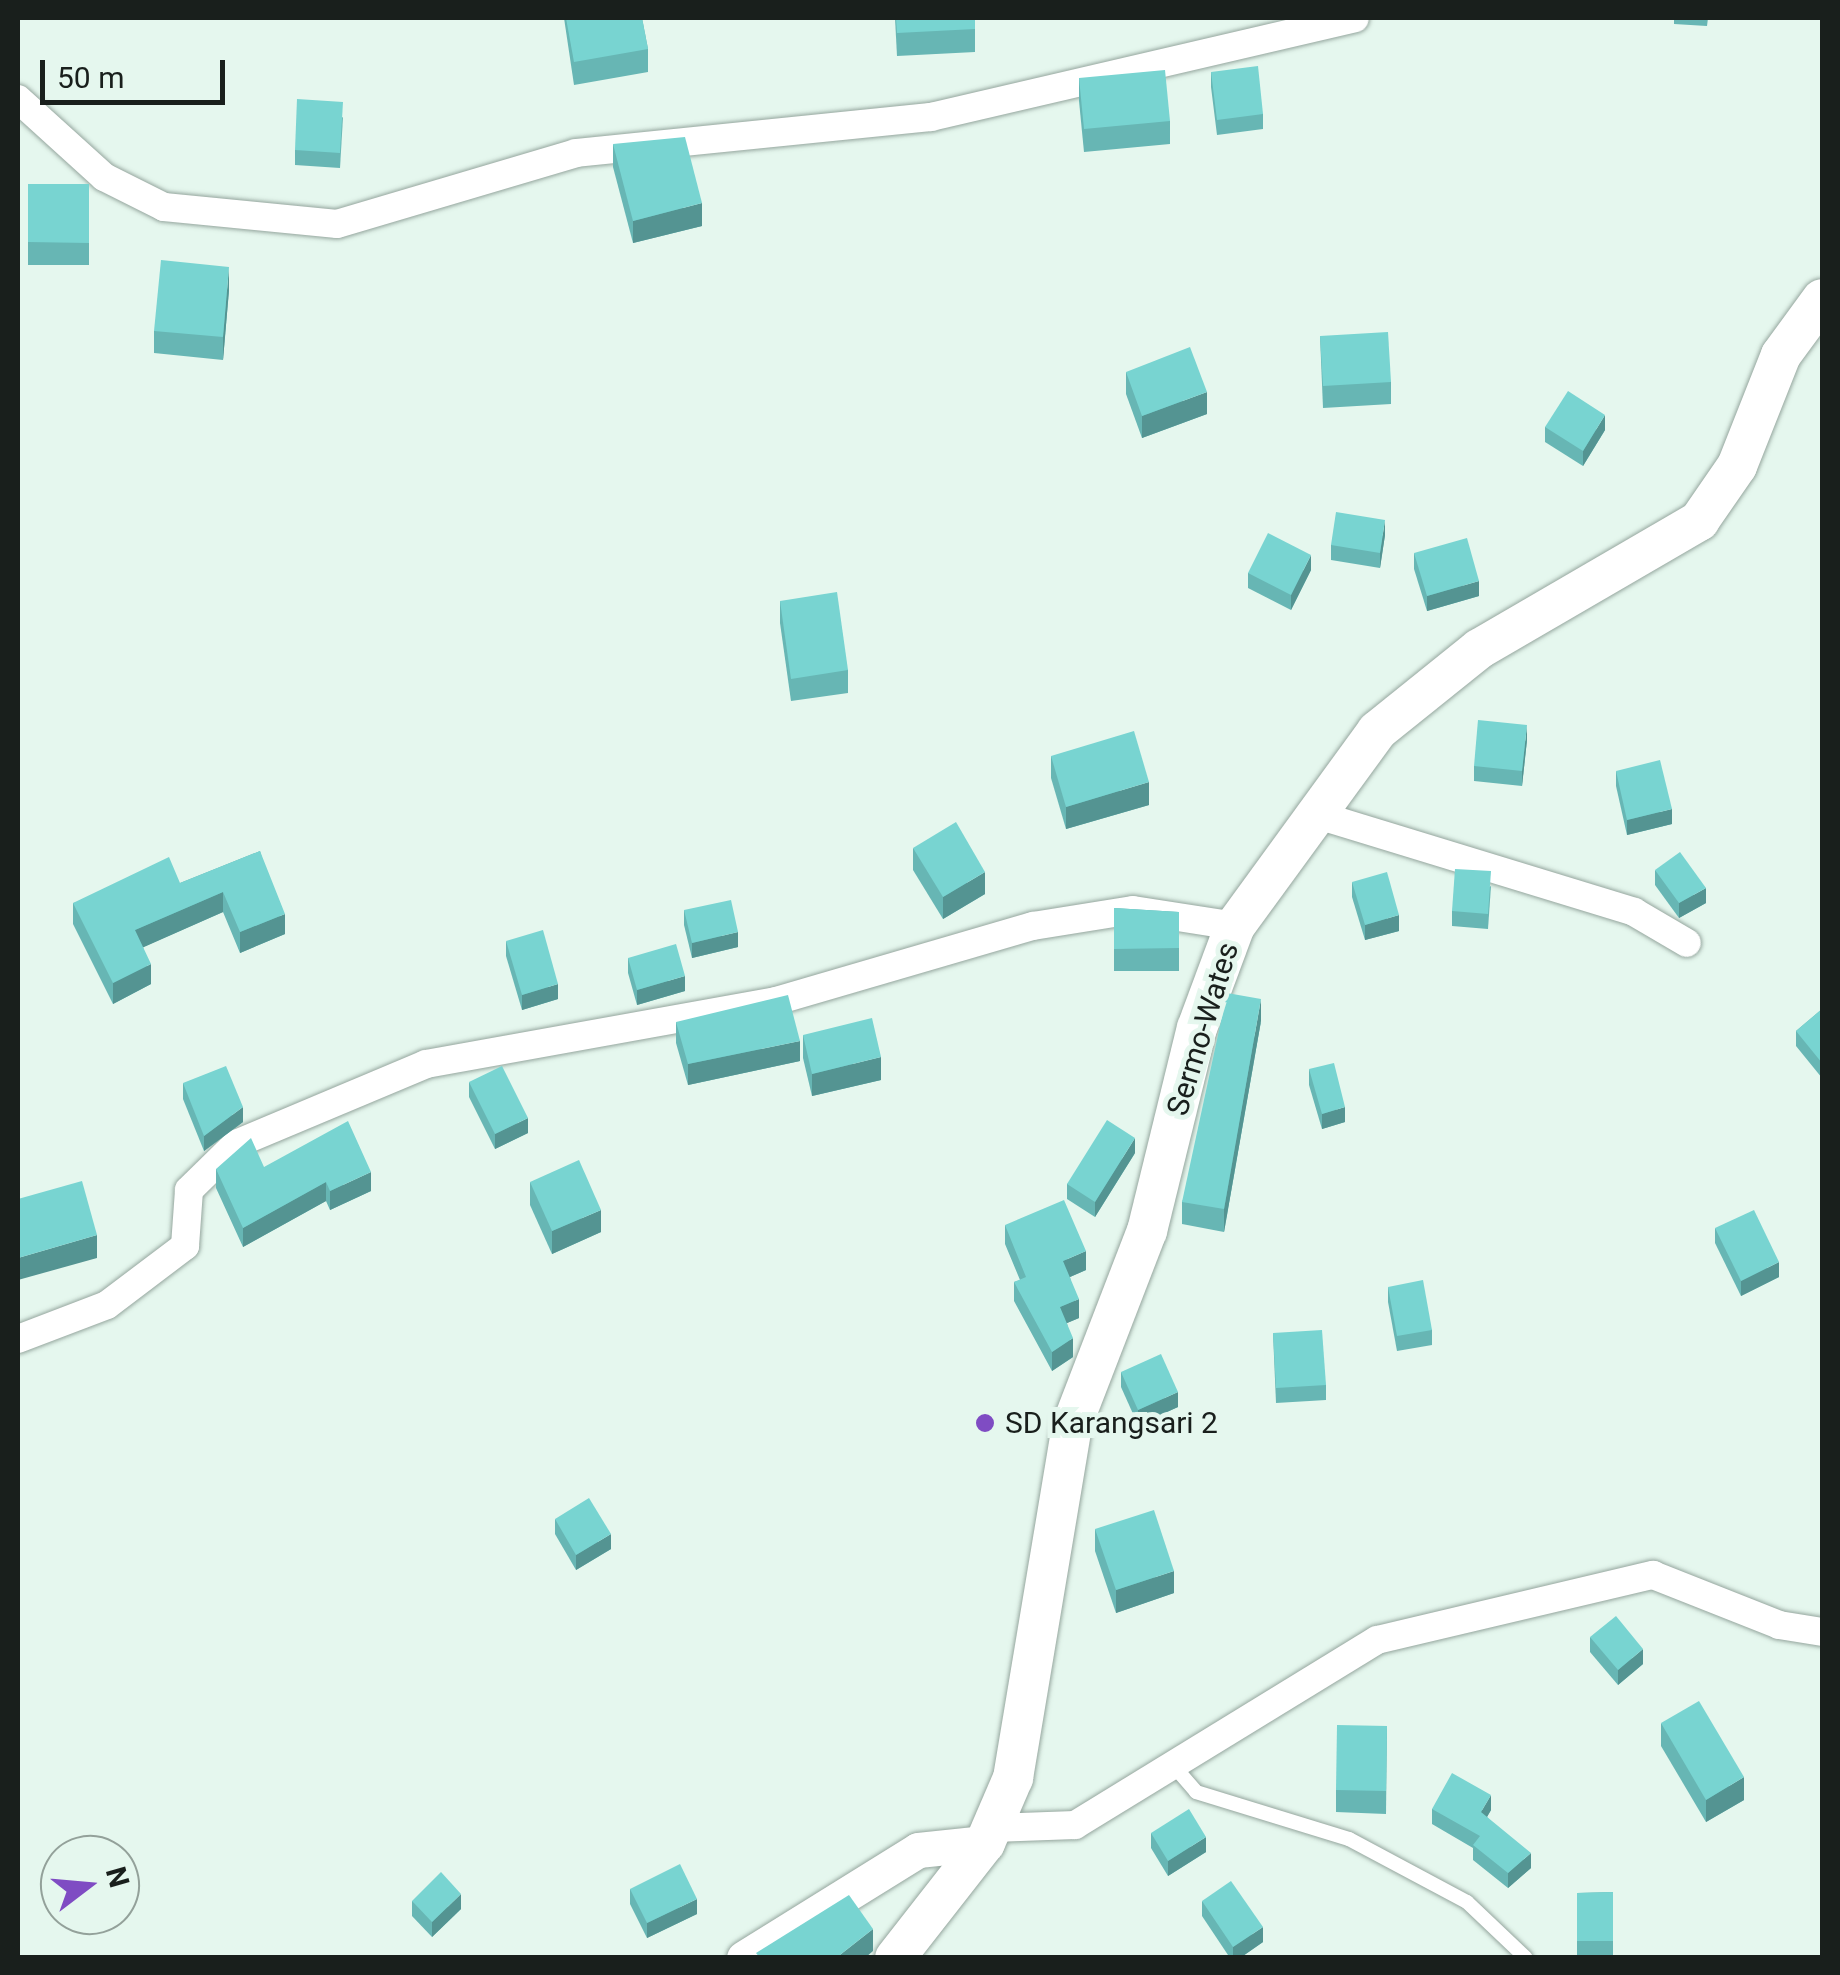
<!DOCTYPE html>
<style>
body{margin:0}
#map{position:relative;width:1840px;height:1975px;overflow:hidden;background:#e5f7ee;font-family:Roboto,sans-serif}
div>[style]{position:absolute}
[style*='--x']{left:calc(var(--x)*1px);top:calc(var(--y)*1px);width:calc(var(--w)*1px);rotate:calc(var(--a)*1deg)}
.roads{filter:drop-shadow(0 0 2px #95a69e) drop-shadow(0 0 2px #95a69e)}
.service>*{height:14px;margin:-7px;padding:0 7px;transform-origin:7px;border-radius:7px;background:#fff}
.minor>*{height:28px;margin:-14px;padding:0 14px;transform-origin:14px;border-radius:14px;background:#fff}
.tertiary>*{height:35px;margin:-17.5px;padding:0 17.5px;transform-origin:17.5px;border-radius:17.5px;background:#fff}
.secondary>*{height:40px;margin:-20px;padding:0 20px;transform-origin:20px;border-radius:20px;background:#fff}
.wall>*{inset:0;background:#67b6b4}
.shaded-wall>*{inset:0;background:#549492}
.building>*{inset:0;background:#78d4d1}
.dots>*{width:28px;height:28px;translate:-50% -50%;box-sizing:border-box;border:5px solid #e5f7ee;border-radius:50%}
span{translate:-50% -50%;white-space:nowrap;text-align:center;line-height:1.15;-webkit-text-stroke:10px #e5f7ee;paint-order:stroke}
.street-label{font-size:30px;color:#191f1c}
.poi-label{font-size:30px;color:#191f1c}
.left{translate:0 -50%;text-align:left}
.frame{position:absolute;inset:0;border:20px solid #191f1c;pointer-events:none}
.north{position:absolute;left:40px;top:1835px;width:100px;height:100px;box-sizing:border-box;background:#e5f7ee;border:2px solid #93a19a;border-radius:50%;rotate:74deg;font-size:28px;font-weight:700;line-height:40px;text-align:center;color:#191f1c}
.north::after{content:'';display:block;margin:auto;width:35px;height:45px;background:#7f4cc3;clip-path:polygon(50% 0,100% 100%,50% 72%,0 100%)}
.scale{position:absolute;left:40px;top:60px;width:185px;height:45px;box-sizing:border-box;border:5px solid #191f1c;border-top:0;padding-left:12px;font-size:30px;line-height:35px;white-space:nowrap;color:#191f1c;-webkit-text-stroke:8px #e5f7ee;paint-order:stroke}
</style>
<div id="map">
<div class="roads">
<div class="service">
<i style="--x:1172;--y:1764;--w:37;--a:49"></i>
<i style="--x:1196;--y:1792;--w:160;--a:17.1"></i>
<i style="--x:1349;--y:1839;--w:134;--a:28.1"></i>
<i style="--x:1467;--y:1902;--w:81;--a:43.5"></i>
</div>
<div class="minor">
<i style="--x:18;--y:99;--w:116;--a:42.2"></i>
<i style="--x:104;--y:177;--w:67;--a:26.6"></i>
<i style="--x:164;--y:207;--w:174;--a:5.6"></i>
<i style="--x:337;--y:224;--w:249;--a:-16.5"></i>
<i style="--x:576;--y:153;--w:357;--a:-5.8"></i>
<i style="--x:931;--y:117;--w:435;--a:-13.1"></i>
<i style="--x:1311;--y:813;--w:338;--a:17"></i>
<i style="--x:1634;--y:912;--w:61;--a:30.3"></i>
<i style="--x:18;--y:1339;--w:95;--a:-20.9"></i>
<i style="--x:107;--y:1305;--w:98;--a:-37.1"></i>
<i style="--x:185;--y:1246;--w:56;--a:-85.9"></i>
<i style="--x:189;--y:1190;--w:66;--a:-44.4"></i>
<i style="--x:236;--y:1144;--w:206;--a:-22.8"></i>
<i style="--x:426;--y:1064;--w:356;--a:-10.2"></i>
<i style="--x:776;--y:1001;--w:268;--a:-16.3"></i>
<i style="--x:1033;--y:926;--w:101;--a:-9.1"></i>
<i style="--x:1133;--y:910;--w:103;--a:8.9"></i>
<i style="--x:993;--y:1828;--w:82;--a:-2.1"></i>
<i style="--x:1075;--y:1825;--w:354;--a:-31.5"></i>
<i style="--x:1377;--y:1640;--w:284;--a:-13.3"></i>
<i style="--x:1653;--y:1575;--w:136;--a:21.6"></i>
<i style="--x:1779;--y:1625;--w:44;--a:9.2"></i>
</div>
<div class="tertiary">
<i style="--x:744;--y:1958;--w:205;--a:-31.8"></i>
<i style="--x:918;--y:1850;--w:67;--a:-6"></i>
</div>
<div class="secondary">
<i style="--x:895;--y:1958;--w:146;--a:-52"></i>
<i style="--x:985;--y:1843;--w:71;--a:-66.7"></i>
<i style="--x:1013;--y:1778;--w:358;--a:-80.5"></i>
<i style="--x:1072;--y:1425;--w:208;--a:-68.9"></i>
<i style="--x:1147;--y:1231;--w:209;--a:-76.2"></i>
<i style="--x:1197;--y:1028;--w:109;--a:-69.6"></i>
<i style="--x:1235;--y:926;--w:241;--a:-53.9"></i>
<i style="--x:1377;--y:731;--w:131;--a:-38.8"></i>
<i style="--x:1479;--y:649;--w:255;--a:-30.2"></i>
<i style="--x:1699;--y:521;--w:67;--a:-55.4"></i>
<i style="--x:1737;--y:466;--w:119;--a:-68.4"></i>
<i style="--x:1781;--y:355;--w:69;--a:-53.8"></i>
</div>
</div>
<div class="wall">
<i style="clip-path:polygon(564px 18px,642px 18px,648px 49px,648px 72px,574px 85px)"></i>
<i style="clip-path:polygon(895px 18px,975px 18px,975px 52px,897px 56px)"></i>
<i style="clip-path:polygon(1674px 18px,1708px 18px,1707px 26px,1674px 24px)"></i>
<i style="clip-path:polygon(1211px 72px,1263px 114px,1263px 129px,1217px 135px,1211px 87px)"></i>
<i style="clip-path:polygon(1079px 78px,1170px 121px,1170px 144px,1084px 152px,1079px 101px)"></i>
<i style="clip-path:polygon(343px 117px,340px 168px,295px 165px,295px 150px)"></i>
<i style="clip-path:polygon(613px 144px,702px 226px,633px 243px,613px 167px)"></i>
<i style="clip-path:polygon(28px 184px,89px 184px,89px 265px,28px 265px)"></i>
<i style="clip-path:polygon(229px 290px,223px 360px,154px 353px,154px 331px)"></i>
<i style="clip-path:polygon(1320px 336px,1391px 382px,1391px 404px,1323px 408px)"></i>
<i style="clip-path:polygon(1126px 372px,1207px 414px,1142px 438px,1126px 394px)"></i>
<i style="clip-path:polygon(1545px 427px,1605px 430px,1583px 466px,1545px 442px)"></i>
<i style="clip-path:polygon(1385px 535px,1380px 568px,1331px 560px,1331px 545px)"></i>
<i style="clip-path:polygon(1414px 553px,1479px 596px,1427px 611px,1414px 569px)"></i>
<i style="clip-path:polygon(1311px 570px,1291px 610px,1248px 588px,1248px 573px)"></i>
<i style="clip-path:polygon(780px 601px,848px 670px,848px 693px,791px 701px,780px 623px)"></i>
<i style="clip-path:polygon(1527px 740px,1522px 786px,1474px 781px,1474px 766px)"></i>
<i style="clip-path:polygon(1051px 756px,1149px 805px,1066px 829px,1051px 778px)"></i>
<i style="clip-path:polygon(1616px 771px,1672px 824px,1627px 835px,1616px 786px)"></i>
<i style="clip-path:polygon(913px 848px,985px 894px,943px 919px,913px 870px)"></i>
<i style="clip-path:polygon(260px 851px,285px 934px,240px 953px,223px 912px,143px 947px,151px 984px,113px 1004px,73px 924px,73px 903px,180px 883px)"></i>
<i style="clip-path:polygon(1655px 870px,1706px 903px,1679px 918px,1655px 885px)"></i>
<i style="clip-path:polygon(1352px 882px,1399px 931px,1365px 940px,1352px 897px)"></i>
<i style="clip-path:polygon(1491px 886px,1488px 929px,1452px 926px,1452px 911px)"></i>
<i style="clip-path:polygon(1114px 908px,1179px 912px,1179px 971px,1114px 971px)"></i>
<i style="clip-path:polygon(684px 910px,738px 947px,692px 958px,684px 925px)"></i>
<i style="clip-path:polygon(506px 941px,558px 999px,522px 1010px,506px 956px)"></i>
<i style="clip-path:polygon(628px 958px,685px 991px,637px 1005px,628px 973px)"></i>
<i style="clip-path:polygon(1822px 1009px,1822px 1078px,1796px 1046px,1796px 1031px)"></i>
<i style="clip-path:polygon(1261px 1021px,1224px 1232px,1182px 1224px,1182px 1202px)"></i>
<i style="clip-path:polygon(676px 1022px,800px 1061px,688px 1085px,676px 1043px)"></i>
<i style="clip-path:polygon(803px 1035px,881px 1080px,812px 1096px,803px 1058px)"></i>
<i style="clip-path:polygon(1309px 1069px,1345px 1122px,1322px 1129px,1309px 1085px)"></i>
<i style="clip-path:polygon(469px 1082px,528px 1133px,495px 1149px,469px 1097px)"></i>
<i style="clip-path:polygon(183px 1083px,243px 1122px,204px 1151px,183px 1099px)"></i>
<i style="clip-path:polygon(1135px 1153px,1095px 1217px,1067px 1199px,1067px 1184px)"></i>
<i style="clip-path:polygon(264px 1167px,371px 1191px,330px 1210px,326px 1201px,243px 1247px,216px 1188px,216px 1169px)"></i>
<i style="clip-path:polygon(530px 1182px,601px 1232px,552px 1254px,530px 1205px)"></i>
<i style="clip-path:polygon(1005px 1225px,1086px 1270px,1070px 1277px,1079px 1318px,1067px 1323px,1073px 1357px,1052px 1371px,1014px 1301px,1014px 1282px,1020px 1280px,1005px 1244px)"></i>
<i style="clip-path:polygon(1715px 1228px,1779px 1277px,1741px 1296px,1715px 1243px)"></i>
<i style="clip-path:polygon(1388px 1287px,1432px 1330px,1432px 1345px,1397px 1351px,1388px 1302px)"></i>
<i style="clip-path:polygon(1273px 1333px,1326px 1385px,1326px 1400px,1276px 1403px)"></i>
<i style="clip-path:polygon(1121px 1372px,1178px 1407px,1138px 1425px,1121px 1387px)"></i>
<i style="clip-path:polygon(555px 1519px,611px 1549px,576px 1570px,555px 1534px)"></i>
<i style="clip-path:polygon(1095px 1529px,1174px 1593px,1116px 1613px,1095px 1551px)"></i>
<i style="clip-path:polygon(1590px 1637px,1643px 1664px,1618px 1685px,1590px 1652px)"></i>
<i style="clip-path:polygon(1661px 1723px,1744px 1800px,1706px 1822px,1661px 1746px)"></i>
<i style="clip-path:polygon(1387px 1726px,1386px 1814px,1336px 1812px,1336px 1790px)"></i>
<i style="clip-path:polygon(1432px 1809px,1491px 1810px,1487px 1817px,1531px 1868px,1508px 1888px,1473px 1860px,1473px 1848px,1432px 1824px)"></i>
<i style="clip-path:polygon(1151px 1833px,1206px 1852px,1168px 1876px,1151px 1848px)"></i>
<i style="clip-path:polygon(630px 1889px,697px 1914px,647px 1938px,630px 1904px)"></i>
<i style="clip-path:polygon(1613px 1892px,1613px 1956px,1577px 1956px,1577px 1893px)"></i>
<i style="clip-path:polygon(412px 1901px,461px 1909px,432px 1937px,412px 1916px)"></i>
<i style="clip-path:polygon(1202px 1901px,1263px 1942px,1240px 1958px,1230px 1958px,1202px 1916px)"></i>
</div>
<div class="shaded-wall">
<i style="clip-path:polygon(702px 203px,702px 226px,633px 243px,633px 221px)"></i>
<i style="clip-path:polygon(229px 267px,229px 290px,223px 360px,223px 337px)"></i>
<i style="clip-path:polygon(1207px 392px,1207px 414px,1142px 438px,1142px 416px)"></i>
<i style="clip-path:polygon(1605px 415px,1605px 430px,1583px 466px,1583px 451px)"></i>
<i style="clip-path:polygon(1385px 520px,1385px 535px,1380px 568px,1380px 553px)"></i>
<i style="clip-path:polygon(1311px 555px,1311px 570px,1291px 610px,1291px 595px)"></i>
<i style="clip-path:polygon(1479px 581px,1479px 596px,1427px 611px,1427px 596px)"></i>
<i style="clip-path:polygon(1527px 725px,1527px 740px,1522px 786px,1522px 771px)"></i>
<i style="clip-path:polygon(1149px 782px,1149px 805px,1066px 829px,1066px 807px)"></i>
<i style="clip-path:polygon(1672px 809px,1672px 824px,1627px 835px,1627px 820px)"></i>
<i style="clip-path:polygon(985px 872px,985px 894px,943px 919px,943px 897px)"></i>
<i style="clip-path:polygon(1706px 888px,1706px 903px,1679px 918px,1679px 903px)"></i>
<i style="clip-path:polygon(223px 892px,223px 912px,135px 951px,135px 930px)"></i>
<i style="clip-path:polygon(285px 914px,285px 934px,240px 953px,240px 932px)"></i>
<i style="clip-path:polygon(1399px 915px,1399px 931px,1365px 940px,1365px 925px)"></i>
<i style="clip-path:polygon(738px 932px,738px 947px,692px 958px,692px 943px)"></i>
<i style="clip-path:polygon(151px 964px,151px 984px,113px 1004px,113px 983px)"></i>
<i style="clip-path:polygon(685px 976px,685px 991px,637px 1005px,637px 990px)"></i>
<i style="clip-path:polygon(558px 984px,558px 999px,522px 1010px,522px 995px)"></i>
<i style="clip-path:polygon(1261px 999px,1261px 1021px,1224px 1232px,1224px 1209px)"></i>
<i style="clip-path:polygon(800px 1041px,800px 1061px,688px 1085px,688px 1064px)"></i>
<i style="clip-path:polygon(881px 1057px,881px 1080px,812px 1096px,812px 1074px)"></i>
<i style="clip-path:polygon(243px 1107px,243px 1122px,204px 1151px,204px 1136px)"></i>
<i style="clip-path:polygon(1345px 1107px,1345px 1122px,1322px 1129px,1322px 1114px)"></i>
<i style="clip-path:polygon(528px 1118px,528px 1133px,495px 1149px,495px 1134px)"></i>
<i style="clip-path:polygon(1135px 1138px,1135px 1153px,1095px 1217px,1095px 1202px)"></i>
<i style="clip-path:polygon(371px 1172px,371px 1191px,330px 1210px,330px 1191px)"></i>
<i style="clip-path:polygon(326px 1182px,326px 1201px,243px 1247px,243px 1228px)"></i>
<i style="clip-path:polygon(601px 1210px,601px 1232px,552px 1254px,552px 1231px)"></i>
<i style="clip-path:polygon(97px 1235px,97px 1258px,18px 1280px,18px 1258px)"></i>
<i style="clip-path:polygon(1086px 1251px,1086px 1270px,1063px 1280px,1063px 1261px)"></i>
<i style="clip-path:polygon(1779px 1262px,1779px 1277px,1741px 1296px,1741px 1281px)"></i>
<i style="clip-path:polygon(1079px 1299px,1079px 1318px,1060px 1326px,1060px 1307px)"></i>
<i style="clip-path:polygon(1073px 1338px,1073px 1357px,1052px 1371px,1052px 1352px)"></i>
<i style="clip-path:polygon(1178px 1392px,1178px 1407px,1138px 1425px,1138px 1410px)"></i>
<i style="clip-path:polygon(611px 1534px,611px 1549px,576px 1570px,576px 1555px)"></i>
<i style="clip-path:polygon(1174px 1571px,1174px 1593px,1116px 1613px,1116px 1590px)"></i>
<i style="clip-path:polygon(1643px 1649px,1643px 1664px,1618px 1685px,1618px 1670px)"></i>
<i style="clip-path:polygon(1744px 1777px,1744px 1800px,1706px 1822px,1706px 1800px)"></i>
<i style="clip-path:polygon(1491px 1795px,1491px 1810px,1481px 1827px,1481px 1812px)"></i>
<i style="clip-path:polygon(1206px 1837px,1206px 1852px,1168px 1876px,1168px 1861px)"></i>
<i style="clip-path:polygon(1531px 1853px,1531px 1868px,1508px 1888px,1508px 1873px)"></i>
<i style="clip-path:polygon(461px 1894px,461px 1909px,432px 1937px,432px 1922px)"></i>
<i style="clip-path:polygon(697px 1899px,697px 1914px,647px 1938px,647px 1923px)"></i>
<i style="clip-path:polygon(1263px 1927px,1263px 1942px,1240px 1958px,1233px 1958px,1233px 1947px)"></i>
<i style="clip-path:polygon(873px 1929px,873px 1951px,865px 1958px,836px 1958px)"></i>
</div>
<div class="building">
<i style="clip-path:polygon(566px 18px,642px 18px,648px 49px,574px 62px)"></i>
<i style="clip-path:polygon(896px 18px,975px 18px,975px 29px,897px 33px)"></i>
<i style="clip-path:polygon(1258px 66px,1263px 114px,1217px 120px,1211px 72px)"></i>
<i style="clip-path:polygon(1165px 70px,1170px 121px,1084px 129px,1079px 78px)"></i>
<i style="clip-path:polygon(297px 99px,343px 102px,340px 153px,295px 150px)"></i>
<i style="clip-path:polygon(685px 137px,702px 203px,633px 221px,613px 144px)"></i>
<i style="clip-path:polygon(28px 184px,89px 184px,89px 243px,28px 242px)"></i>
<i style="clip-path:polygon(161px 260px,229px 267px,223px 337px,154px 331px)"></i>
<i style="clip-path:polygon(1388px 332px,1391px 382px,1323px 386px,1320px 336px)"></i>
<i style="clip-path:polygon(1190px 347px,1207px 392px,1142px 416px,1126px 372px)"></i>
<i style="clip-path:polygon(1568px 391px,1605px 415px,1583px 451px,1545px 427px)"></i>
<i style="clip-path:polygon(1336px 512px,1385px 520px,1380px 553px,1331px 545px)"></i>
<i style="clip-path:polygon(1268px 533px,1311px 555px,1291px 595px,1248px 573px)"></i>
<i style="clip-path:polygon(1467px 538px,1479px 581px,1427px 596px,1414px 553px)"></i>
<i style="clip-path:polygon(837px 592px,848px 670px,791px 679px,780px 601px)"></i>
<i style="clip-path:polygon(1478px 720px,1527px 725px,1522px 771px,1474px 766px)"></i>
<i style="clip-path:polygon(1134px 731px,1149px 782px,1066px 807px,1051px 756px)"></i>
<i style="clip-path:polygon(1660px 760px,1672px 809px,1627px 820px,1616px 771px)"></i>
<i style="clip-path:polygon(956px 822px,985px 872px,943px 897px,913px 848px)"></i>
<i style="clip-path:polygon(260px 851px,285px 914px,240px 932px,223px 892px,135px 930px,151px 964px,113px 983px,73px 903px,169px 857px,180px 883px)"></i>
<i style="clip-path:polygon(1680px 852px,1706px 888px,1679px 903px,1655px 870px)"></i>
<i style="clip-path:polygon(1455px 869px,1491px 871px,1488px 914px,1452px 911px)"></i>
<i style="clip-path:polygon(1387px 872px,1399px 915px,1365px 925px,1352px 882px)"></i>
<i style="clip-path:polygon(731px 900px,738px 932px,692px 943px,684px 910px)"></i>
<i style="clip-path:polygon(1114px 908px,1179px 912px,1179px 948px,1114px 949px)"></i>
<i style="clip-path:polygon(543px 930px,558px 984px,522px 995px,506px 941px)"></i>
<i style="clip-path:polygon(676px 944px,685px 976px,637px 990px,628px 958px)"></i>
<i style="clip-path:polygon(1227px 993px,1261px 999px,1224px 1209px,1182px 1202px)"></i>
<i style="clip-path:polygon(788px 995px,800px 1041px,688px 1064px,676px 1022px)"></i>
<i style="clip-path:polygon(1822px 1009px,1822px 1063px,1796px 1031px)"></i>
<i style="clip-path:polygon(872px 1018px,881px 1057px,812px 1074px,803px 1035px)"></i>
<i style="clip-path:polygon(1334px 1063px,1345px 1107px,1322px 1114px,1309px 1069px)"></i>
<i style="clip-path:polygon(226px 1066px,243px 1107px,204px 1136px,183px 1083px)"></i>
<i style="clip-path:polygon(502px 1066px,528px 1118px,495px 1134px,469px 1082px)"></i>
<i style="clip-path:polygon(1107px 1120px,1135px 1138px,1095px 1202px,1067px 1184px)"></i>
<i style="clip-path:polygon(348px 1121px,371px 1172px,330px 1191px,326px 1182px,243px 1228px,216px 1169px,251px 1138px,264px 1167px)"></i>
<i style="clip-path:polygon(579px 1160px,601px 1210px,552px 1231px,530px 1182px)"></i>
<i style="clip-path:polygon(82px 1181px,97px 1235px,18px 1258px,18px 1199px)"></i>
<i style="clip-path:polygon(1064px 1200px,1086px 1251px,1063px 1261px,1079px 1299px,1060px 1307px,1073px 1338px,1052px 1352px,1014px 1282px,1026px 1277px,1005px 1225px)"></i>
<i style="clip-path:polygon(1754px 1210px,1779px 1262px,1741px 1281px,1715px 1228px)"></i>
<i style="clip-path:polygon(1423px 1280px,1432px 1330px,1397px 1336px,1388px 1287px)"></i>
<i style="clip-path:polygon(1322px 1330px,1326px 1385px,1276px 1388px,1273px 1333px)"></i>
<i style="clip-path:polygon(1161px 1354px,1178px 1392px,1138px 1410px,1121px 1372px)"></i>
<i style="clip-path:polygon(589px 1498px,611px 1534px,576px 1555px,555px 1519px)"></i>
<i style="clip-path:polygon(1154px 1510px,1174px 1571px,1116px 1590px,1095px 1529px)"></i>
<i style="clip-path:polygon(1616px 1616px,1643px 1649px,1618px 1670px,1590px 1637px)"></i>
<i style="clip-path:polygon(1699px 1701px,1744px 1777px,1706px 1800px,1661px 1723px)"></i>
<i style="clip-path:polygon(1337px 1725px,1387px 1726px,1386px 1791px,1336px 1790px)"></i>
<i style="clip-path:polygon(1452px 1773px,1491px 1795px,1481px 1812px,1531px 1853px,1508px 1873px,1473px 1845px,1480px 1836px,1432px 1809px)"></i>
<i style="clip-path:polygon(1189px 1809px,1206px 1837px,1168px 1861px,1151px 1833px)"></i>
<i style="clip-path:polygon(680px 1864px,697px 1899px,647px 1923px,630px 1889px)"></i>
<i style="clip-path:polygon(441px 1872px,461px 1894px,432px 1922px,412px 1901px)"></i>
<i style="clip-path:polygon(1231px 1881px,1263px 1927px,1233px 1947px,1202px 1901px)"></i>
<i style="clip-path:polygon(1613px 1892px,1613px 1941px,1577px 1941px,1577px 1893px)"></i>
<i style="clip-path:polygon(849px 1895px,873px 1929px,836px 1958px,760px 1958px,756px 1953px)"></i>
</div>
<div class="dots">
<i style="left:985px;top:1423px;background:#7f4cc3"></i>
</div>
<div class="street-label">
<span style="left:1203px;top:1029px;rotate:-73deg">Sermo-Wates</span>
</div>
<div class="poi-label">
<span class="left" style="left:1005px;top:1423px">SD Karangsari 2</span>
</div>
<div class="frame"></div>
<div class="north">N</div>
<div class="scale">50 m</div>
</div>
